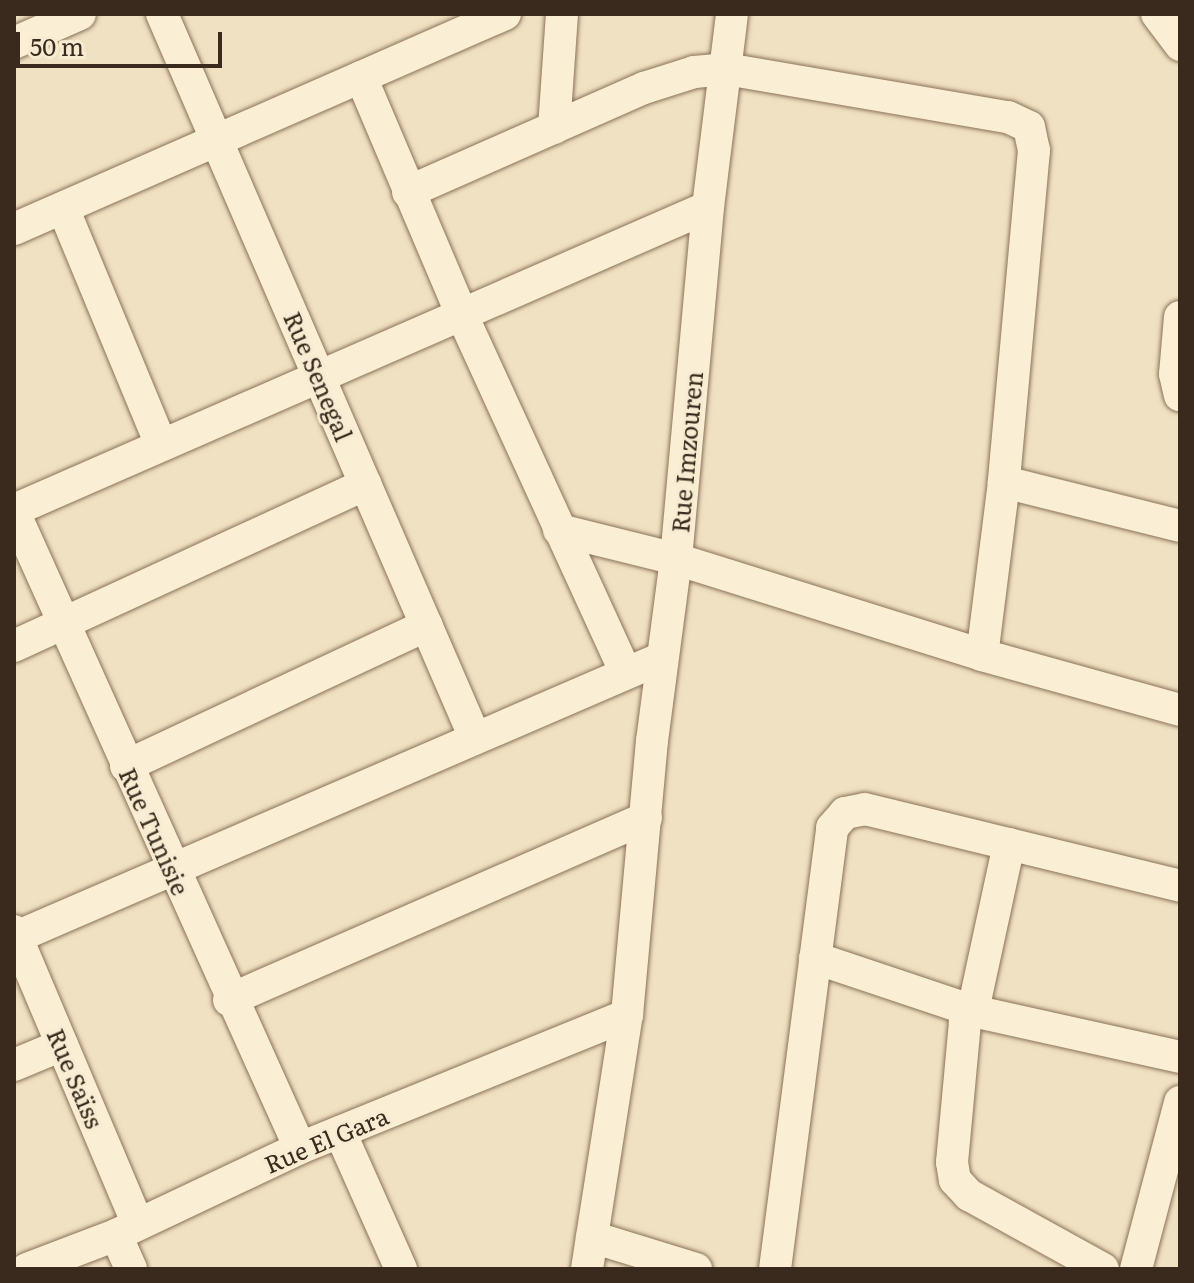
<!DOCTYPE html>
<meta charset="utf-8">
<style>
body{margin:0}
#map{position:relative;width:1194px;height:1283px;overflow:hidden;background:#f0e1c2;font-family:Literata,serif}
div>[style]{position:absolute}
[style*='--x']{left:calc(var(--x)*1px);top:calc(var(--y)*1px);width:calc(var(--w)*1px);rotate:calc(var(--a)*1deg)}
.roads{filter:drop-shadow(0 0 2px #8b7258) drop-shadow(0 0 2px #8b7258)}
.minor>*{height:32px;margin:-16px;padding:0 16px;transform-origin:16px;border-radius:16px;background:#faeed5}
span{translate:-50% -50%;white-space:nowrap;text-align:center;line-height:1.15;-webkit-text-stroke:6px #f7ebd2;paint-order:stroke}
.street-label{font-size:24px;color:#3a2a1d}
.frame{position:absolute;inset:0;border:16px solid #3a2a1d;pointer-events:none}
.scale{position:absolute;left:16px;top:32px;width:206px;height:36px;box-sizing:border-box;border:4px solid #3a2a1d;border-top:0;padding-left:10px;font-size:24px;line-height:28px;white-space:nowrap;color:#3a2a1d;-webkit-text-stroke:6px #f7ebd2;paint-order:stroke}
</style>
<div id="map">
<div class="roads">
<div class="minor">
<i style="--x:162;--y:14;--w:789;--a:66.62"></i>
<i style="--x:1157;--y:14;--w:39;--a:53"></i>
<i style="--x:14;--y:43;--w:72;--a:-23.7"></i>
<i style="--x:361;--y:77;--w:256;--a:67"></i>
<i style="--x:461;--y:313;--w:395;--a:65.4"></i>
<i style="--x:554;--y:128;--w:114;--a:-86"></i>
<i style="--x:408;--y:192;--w:258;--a:-23.8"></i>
<i style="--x:644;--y:88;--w:52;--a:-17.7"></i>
<i style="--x:694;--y:72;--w:32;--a:-5"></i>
<i style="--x:726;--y:69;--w:286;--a:9.7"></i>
<i style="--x:1008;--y:117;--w:23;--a:25"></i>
<i style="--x:1029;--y:127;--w:24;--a:78"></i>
<i style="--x:1034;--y:150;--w:333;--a:95.2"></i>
<i style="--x:1004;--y:482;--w:174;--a:97.2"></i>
<i style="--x:63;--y:208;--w:256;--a:67.5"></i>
<i style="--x:14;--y:229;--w:536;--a:-23.65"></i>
<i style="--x:1180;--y:317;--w:57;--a:95"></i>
<i style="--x:1175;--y:374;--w:22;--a:77"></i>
<i style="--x:1004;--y:482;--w:181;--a:14"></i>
<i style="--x:14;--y:510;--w:757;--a:-23.59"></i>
<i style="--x:14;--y:512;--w:697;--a:65.79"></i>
<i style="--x:559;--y:530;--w:121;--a:13.9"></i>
<i style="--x:676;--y:559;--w:321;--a:17.4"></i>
<i style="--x:982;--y:655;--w:205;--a:15.5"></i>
<i style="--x:14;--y:646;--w:387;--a:-24.7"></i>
<i style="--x:126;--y:766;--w:332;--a:-25.1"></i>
<i style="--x:1009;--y:844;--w:171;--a:102.2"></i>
<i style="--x:973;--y:1011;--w:14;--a:126"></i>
<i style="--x:965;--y:1022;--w:141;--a:95.3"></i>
<i style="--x:952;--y:1162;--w:18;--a:81"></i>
<i style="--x:955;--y:1180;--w:21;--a:47"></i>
<i style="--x:969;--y:1195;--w:153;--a:28.9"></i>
<i style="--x:14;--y:931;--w:318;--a:67.1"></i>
<i style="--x:14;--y:938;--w:706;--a:-23.37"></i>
<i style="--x:815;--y:958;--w:167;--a:18.5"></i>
<i style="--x:973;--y:1011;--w:212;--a:12.5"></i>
<i style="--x:229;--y:1000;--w:455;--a:-23.6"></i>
<i style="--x:14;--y:1065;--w:52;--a:-22.6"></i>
<i style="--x:340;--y:1132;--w:150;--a:66"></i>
<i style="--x:116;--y:1235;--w:37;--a:66"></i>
<i style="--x:592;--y:1237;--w:109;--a:17.1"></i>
<i style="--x:27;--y:1269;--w:95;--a:-20.9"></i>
<i style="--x:116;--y:1235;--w:204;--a:-25.3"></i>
<i style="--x:300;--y:1148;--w:353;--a:-22.1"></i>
<i style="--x:587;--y:1269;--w:257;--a:-81.1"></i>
<i style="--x:627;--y:1015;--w:275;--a:-84.8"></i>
<i style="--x:652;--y:741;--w:184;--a:-82.5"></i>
<i style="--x:676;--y:559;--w:353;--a:-84.8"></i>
<i style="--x:708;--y:207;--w:194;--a:-82.9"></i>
<i style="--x:775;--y:1269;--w:445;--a:-82.6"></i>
<i style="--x:832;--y:828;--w:20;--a:-49"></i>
<i style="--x:845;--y:813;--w:20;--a:-11"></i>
<i style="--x:865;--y:809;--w:324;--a:13.7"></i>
<i style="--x:1136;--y:1269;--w:173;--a:-75.2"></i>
</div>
</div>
<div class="street-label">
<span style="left:319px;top:376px;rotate:67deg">Rue Senegal</span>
<span style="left:686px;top:452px;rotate:-85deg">Rue Imzouren</span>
<span style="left:155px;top:831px;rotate:66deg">Rue Tunisie</span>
<span style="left:76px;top:1078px;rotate:67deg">Rue Saïss</span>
<span style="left:326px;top:1139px;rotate:-23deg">Rue El Gara</span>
</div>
<div class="frame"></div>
<div class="scale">50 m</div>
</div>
